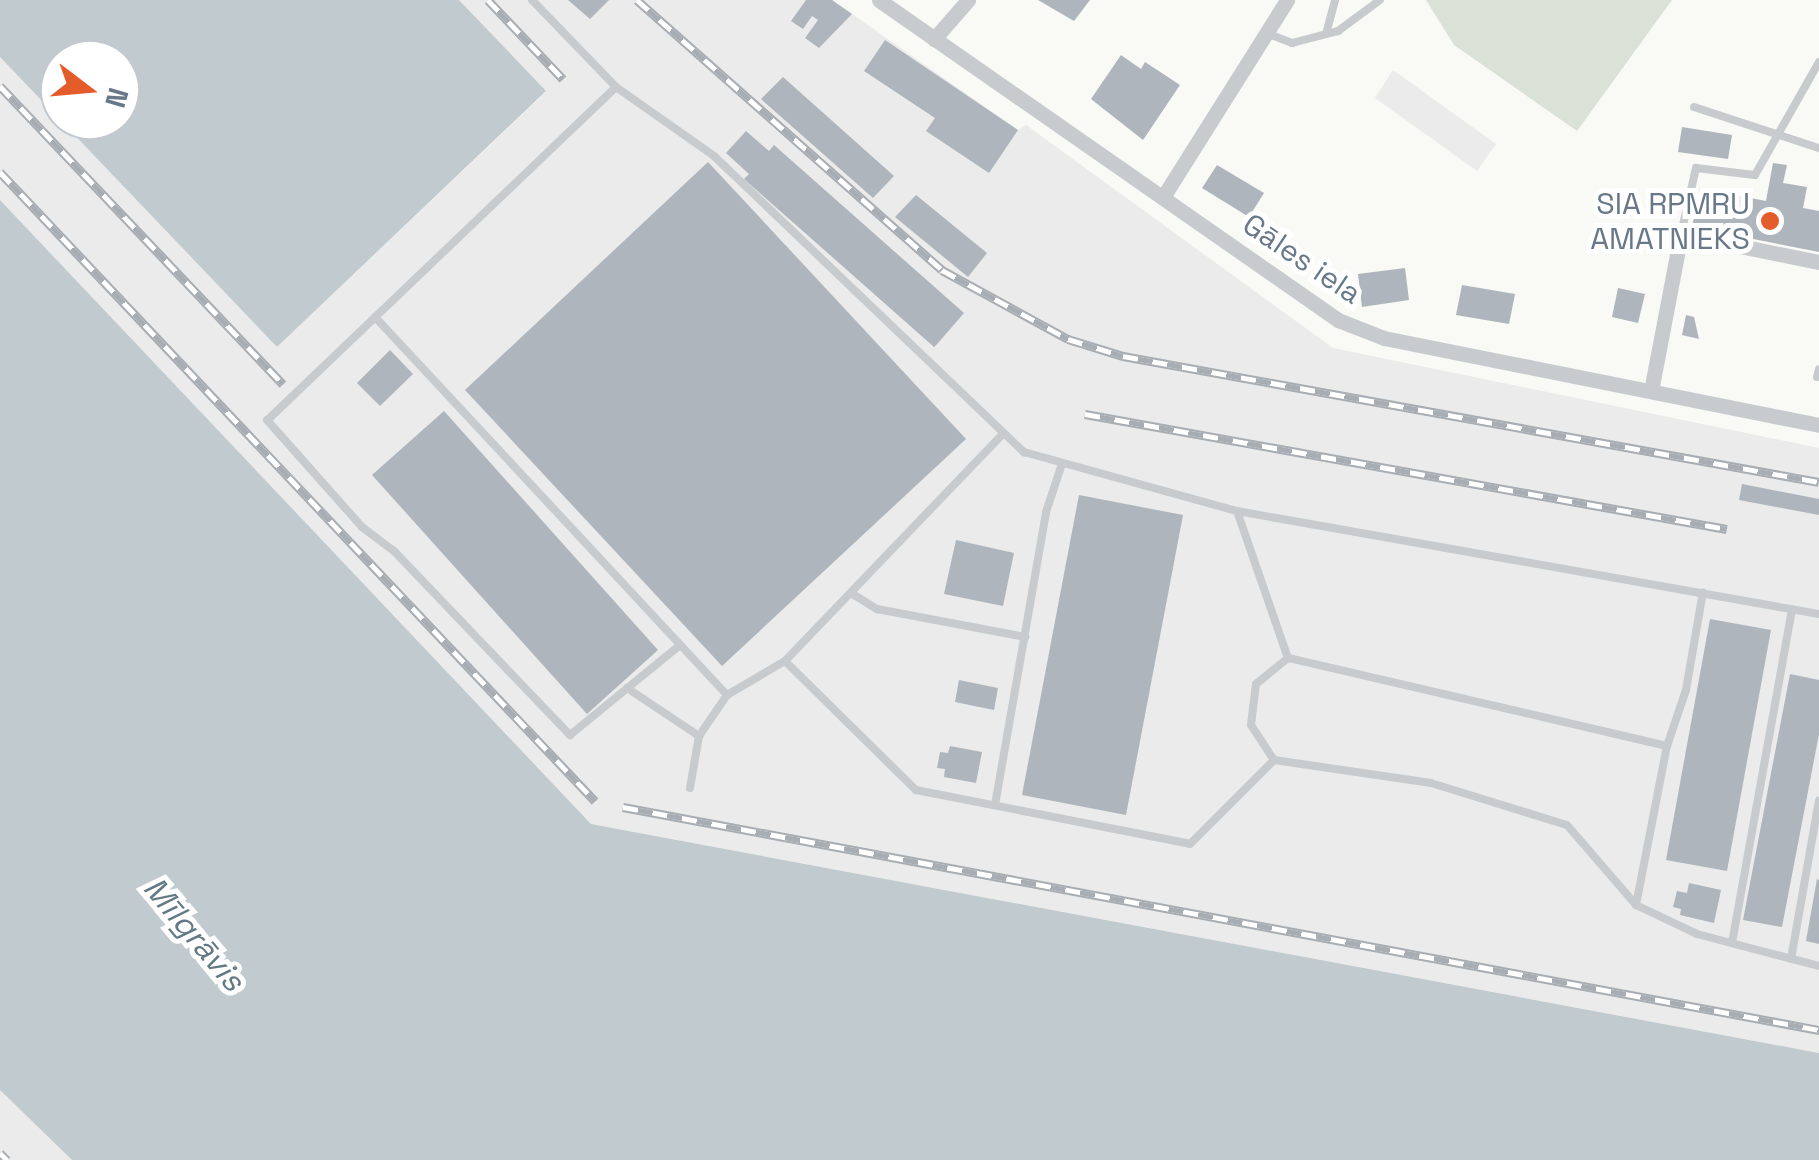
<!DOCTYPE html>
<meta charset="utf-8">
<style>
body{margin:0}
#map{position:relative;width:1819px;height:1160px;overflow:hidden;background:#f9f9f6;font-family:"Space Grotesk",sans-serif}
div>[style]{position:absolute}
[style*='--x']{left:calc(var(--x)*1px);top:calc(var(--y)*1px);width:calc(var(--w)*1px);rotate:calc(var(--a)*1deg)}
.built>*{inset:0;background:#eaebea}
.green>*{inset:0;background:#dae1d7}
.water>*{inset:0;background:#c1cacf}
.building>*{inset:0;background:#aeb5bc}
.lane>*{height:8px;margin:-4px;padding:0 4px;transform-origin:4px;border-radius:4px;background:#c7cbce}
.street>*{height:15px;margin:-7.5px;padding:0 7.5px;transform-origin:7.5px;border-radius:7.5px;background:#c7cbce}
.rail>*{height:9px;margin-top:-4.5px;transform-origin:0;background:repeating-linear-gradient(90deg,#fff 0 15px,#a7adb3 0 30px);box-sizing:border-box;border-block:2px solid #a7adb3}
.dots>*{width:28px;height:28px;translate:-50% -50%;box-sizing:border-box;border:5px solid #fff;border-radius:50%}
span{translate:-50% -50%;white-space:nowrap;text-align:center;line-height:1.15;-webkit-text-stroke:10px #fff;paint-order:stroke}
.poi-label{font-size:30px;color:#687888}
.right{translate:-100% -50%;text-align:right}
.street-label{font-size:30px;color:#687888}
.water-label{font-size:32px;color:#637983;font-style:italic}
.north{position:absolute;left:40px;top:40px;width:100px;height:100px;box-sizing:border-box;background:#fff;border:2px solid #c3c9cf;border-radius:50%;rotate:106deg;font-size:28px;font-weight:700;line-height:40px;text-align:center;color:#687888}
.north::after{content:'';display:block;margin:auto;width:35px;height:45px;background:#e55c2b;clip-path:polygon(50% 0,100% 100%,50% 72%,0 100%)}
</style>
<div id="map">
<div class="built">
<i style="clip-path:polygon(459px 0,832px 0,1018px 130px,1026px 125px,1333px 348px,1819px 448px,1819px 1053px,591px 824px,0 200px,0 57px,277px 347px,546px 92px)"></i>
<i style="clip-path:polygon(1393px 70px,1496px 144px,1477px 171px,1375px 98px)"></i>
<i style="clip-path:polygon(0 1090px,72px 1160px,0 1160px)"></i>
</div>
<div class="green">
<i style="clip-path:polygon(1426px 0,1672px 0,1577px 131px,1454px 45px)"></i>
</div>
<div class="water">
<i style="clip-path:polygon(evenodd,0 0,459px 0,546px 91px,277px 347px,0 57px,0 0,120px 60px,120px 120px,60px 120px,60px 60px,120px 60px)"></i>
<i style="clip-path:polygon(0 200px,591px 824px,1819px 1053px,1819px 1160px,72px 1160px,0 1090px)"></i>
</div>
<div class="building">
<i style="clip-path:polygon(568px 0,609px 0,590px 19px)"></i>
<i style="clip-path:polygon(806px 0,832px 0,852px 14px,819px 48px,805px 38px,818px 20px,812px 16px,803px 29px,791px 21px)"></i>
<i style="clip-path:polygon(1038px 0,1090px 0,1074px 21px)"></i>
<i style="clip-path:polygon(885px 40px,1018px 130px,989px 173px,926px 131px,935px 118px,864px 71px)"></i>
<i style="clip-path:polygon(1121px 55px,1141px 69px,1145px 62px,1180px 85px,1143px 140px,1091px 99px)"></i>
<i style="clip-path:polygon(783px 77px,894px 176px,873px 198px,761px 99px)"></i>
<i style="clip-path:polygon(1682px 127px,1732px 135px,1728px 159px,1678px 152px)"></i>
<i style="clip-path:polygon(746px 131px,769px 151px,774px 145px,964px 313px,939px 342px,934px 347px,744px 179px,749px 174px,726px 153px)"></i>
<i style="clip-path:polygon(708px 162px,966px 439px,722px 666px,465px 390px)"></i>
<i style="clip-path:polygon(1773px 163px,1787px 165px,1783px 183px,1807px 187px,1803px 208px,1819px 211px,1819px 252px,1692px 227px,1700px 188px,1766px 201px)"></i>
<i style="clip-path:polygon(1217px 165px,1264px 193px,1249px 217px,1202px 188px)"></i>
<i style="clip-path:polygon(916px 195px,987px 253px,968px 277px,895px 217px)"></i>
<i style="clip-path:polygon(1405px 268px,1409px 300px,1362px 307px,1358px 274px)"></i>
<i style="clip-path:polygon(1462px 285px,1515px 294px,1509px 324px,1456px 315px)"></i>
<i style="clip-path:polygon(1618px 288px,1645px 294px,1638px 323px,1612px 317px)"></i>
<i style="clip-path:polygon(1686px 315px,1694px 317px,1699px 339px,1682px 335px)"></i>
<i style="clip-path:polygon(390px 350px,413px 374px,380px 406px,357px 383px)"></i>
<i style="clip-path:polygon(444px 411px,658px 650px,587px 714px,372px 475px)"></i>
<i style="clip-path:polygon(1742px 484px,1819px 499px,1819px 515px,1739px 500px)"></i>
<i style="clip-path:polygon(1079px 495px,1183px 515px,1126px 815px,1022px 795px)"></i>
<i style="clip-path:polygon(956px 540px,1014px 553px,1003px 606px,944px 594px)"></i>
<i style="clip-path:polygon(1710px 619px,1771px 630px,1727px 871px,1666px 860px)"></i>
<i style="clip-path:polygon(1790px 674px,1819px 680px,1819px 734px,1782px 927px,1743px 920px)"></i>
<i style="clip-path:polygon(959px 680px,998px 688px,994px 710px,955px 702px)"></i>
<i style="clip-path:polygon(950px 746px,982px 752px,976px 783px,944px 777px,945px 769px,937px 768px,940px 752px,948px 753px)"></i>
<i style="clip-path:polygon(1817px 879px,1819px 880px,1819px 944px,1806px 941px)"></i>
<i style="clip-path:polygon(1689px 883px,1721px 890px,1714px 923px,1680px 915px,1681px 909px,1673px 907px,1677px 891px,1687px 893px)"></i>
</div>
<div class="lane">
<i style="--x:532;--y:0;--w:121;--a:46"></i>
<i style="--x:616;--y:87;--w:482;--a:136.3"></i>
<i style="--x:267;--y:420;--w:143;--a:48.4"></i>
<i style="--x:362;--y:527;--w:40;--a:37"></i>
<i style="--x:394;--y:551;--w:255;--a:46.3"></i>
<i style="--x:570;--y:735;--w:142;--a:-39.3"></i>
<i style="--x:1266;--y:33;--w:28;--a:21"></i>
<i style="--x:1292;--y:43;--w:48;--a:-14.6"></i>
<i style="--x:1338;--y:31;--w:52;--a:-36.4"></i>
<i style="--x:1326;--y:34;--w:35;--a:-75"></i>
<i style="--x:616;--y:87;--w:120;--a:35.1"></i>
<i style="--x:714;--y:156;--w:429;--a:43.7"></i>
<i style="--x:1024;--y:452;--w:221;--a:15.5"></i>
<i style="--x:1237;--y:511;--w:591;--a:10.04"></i>
<i style="--x:1694;--y:107;--w:132;--a:18.2"></i>
<i style="--x:1681;--y:234;--w:68;--a:-77.2"></i>
<i style="--x:1696;--y:168;--w:59;--a:6.8"></i>
<i style="--x:1755;--y:175;--w:130;--a:-60.5"></i>
<i style="--x:375;--y:317;--w:517;--a:47.04"></i>
<i style="--x:727;--y:695;--w:67;--a:-30.4"></i>
<i style="--x:785;--y:661;--w:184;--a:44.6"></i>
<i style="--x:916;--y:790;--w:279;--a:11.1"></i>
<i style="--x:1190;--y:844;--w:119;--a:-45"></i>
<i style="--x:1817;--y:377;--w:8;--a:-76"></i>
<i style="--x:1237;--y:511;--w:156;--a:70.9"></i>
<i style="--x:851;--y:593;--w:31;--a:32"></i>
<i style="--x:877;--y:609;--w:151;--a:10.7"></i>
<i style="--x:785;--y:661;--w:315;--a:-46.2"></i>
<i style="--x:627;--y:688;--w:87;--a:33.7"></i>
<i style="--x:1667;--y:746;--w:59;--a:-71.3"></i>
<i style="--x:1686;--y:690;--w:99;--a:-80.2"></i>
<i style="--x:690;--y:788;--w:53;--a:-80.2"></i>
<i style="--x:699;--y:736;--w:50;--a:-55.7"></i>
<i style="--x:995;--y:805;--w:297;--a:-80.1"></i>
<i style="--x:1046;--y:512;--w:51;--a:-71.6"></i>
<i style="--x:1636;--y:905;--w:162;--a:-79"></i>
<i style="--x:1667;--y:746;--w:389;--a:-166.9"></i>
<i style="--x:1288;--y:658;--w:41;--a:140.9"></i>
<i style="--x:1256;--y:684;--w:41;--a:97"></i>
<i style="--x:1251;--y:725;--w:42;--a:56.7"></i>
<i style="--x:1274;--y:760;--w:159;--a:8.3"></i>
<i style="--x:1431;--y:783;--w:142;--a:17.2"></i>
<i style="--x:1567;--y:825;--w:106;--a:49.2"></i>
<i style="--x:1636;--y:905;--w:68;--a:25.4"></i>
<i style="--x:1697;--y:934;--w:126;--a:14.7"></i>
<i style="--x:1732;--y:943;--w:339;--a:-79.8"></i>
<i style="--x:1791;--y:959;--w:161;--a:-80"></i>
</div>
<div class="street">
<i style="--x:879;--y:0;--w:560;--a:34.88"></i>
<i style="--x:1338;--y:320;--w:49;--a:21.4"></i>
<i style="--x:1384;--y:338;--w:444;--a:11.3"></i>
<i style="--x:934;--y:39;--w:52;--a:-48.9"></i>
<i style="--x:1163;--y:197;--w:233;--a:-57.8"></i>
<i style="--x:1651;--y:391;--w:160;--a:-79.2"></i>
<i style="--x:1681;--y:234;--w:141;--a:11.5"></i>
</div>
<div class="rail">
<i style="--x:488;--y:0;--w:109;--a:46.5"></i>
<i style="--x:637;--y:0;--w:407;--a:41.5"></i>
<i style="--x:942;--y:270;--w:144;--a:28.7"></i>
<i style="--x:1068;--y:339;--w:58;--a:17.2"></i>
<i style="--x:1123;--y:356;--w:707;--a:10.26"></i>
<i style="--x:0;--y:86;--w:411;--a:46.5"></i>
<i style="--x:0;--y:172;--w:866;--a:46.59"></i>
<i style="--x:1085;--y:414;--w:652;--a:10.16"></i>
<i style="--x:623;--y:807;--w:1217;--a:10.56"></i>
<i style="--x:0;--y:1153;--w:10;--a:45"></i>
</div>
<div class="dots">
<i style="left:1770px;top:221px;background:#e55c2b"></i>
</div>
<div class="poi-label">
<span class="right" style="left:1750px;top:221px">SIA RPMRU<br>AMATNIEKS</span>
</div>
<div class="street-label">
<span style="left:1302px;top:259px;rotate:34deg">Gāles iela</span>
</div>
<div class="water-label">
<span style="left:194px;top:934px;rotate:50deg">Mīlgrāvis</span>
</div>
<div class="north">N</div>
</div>
